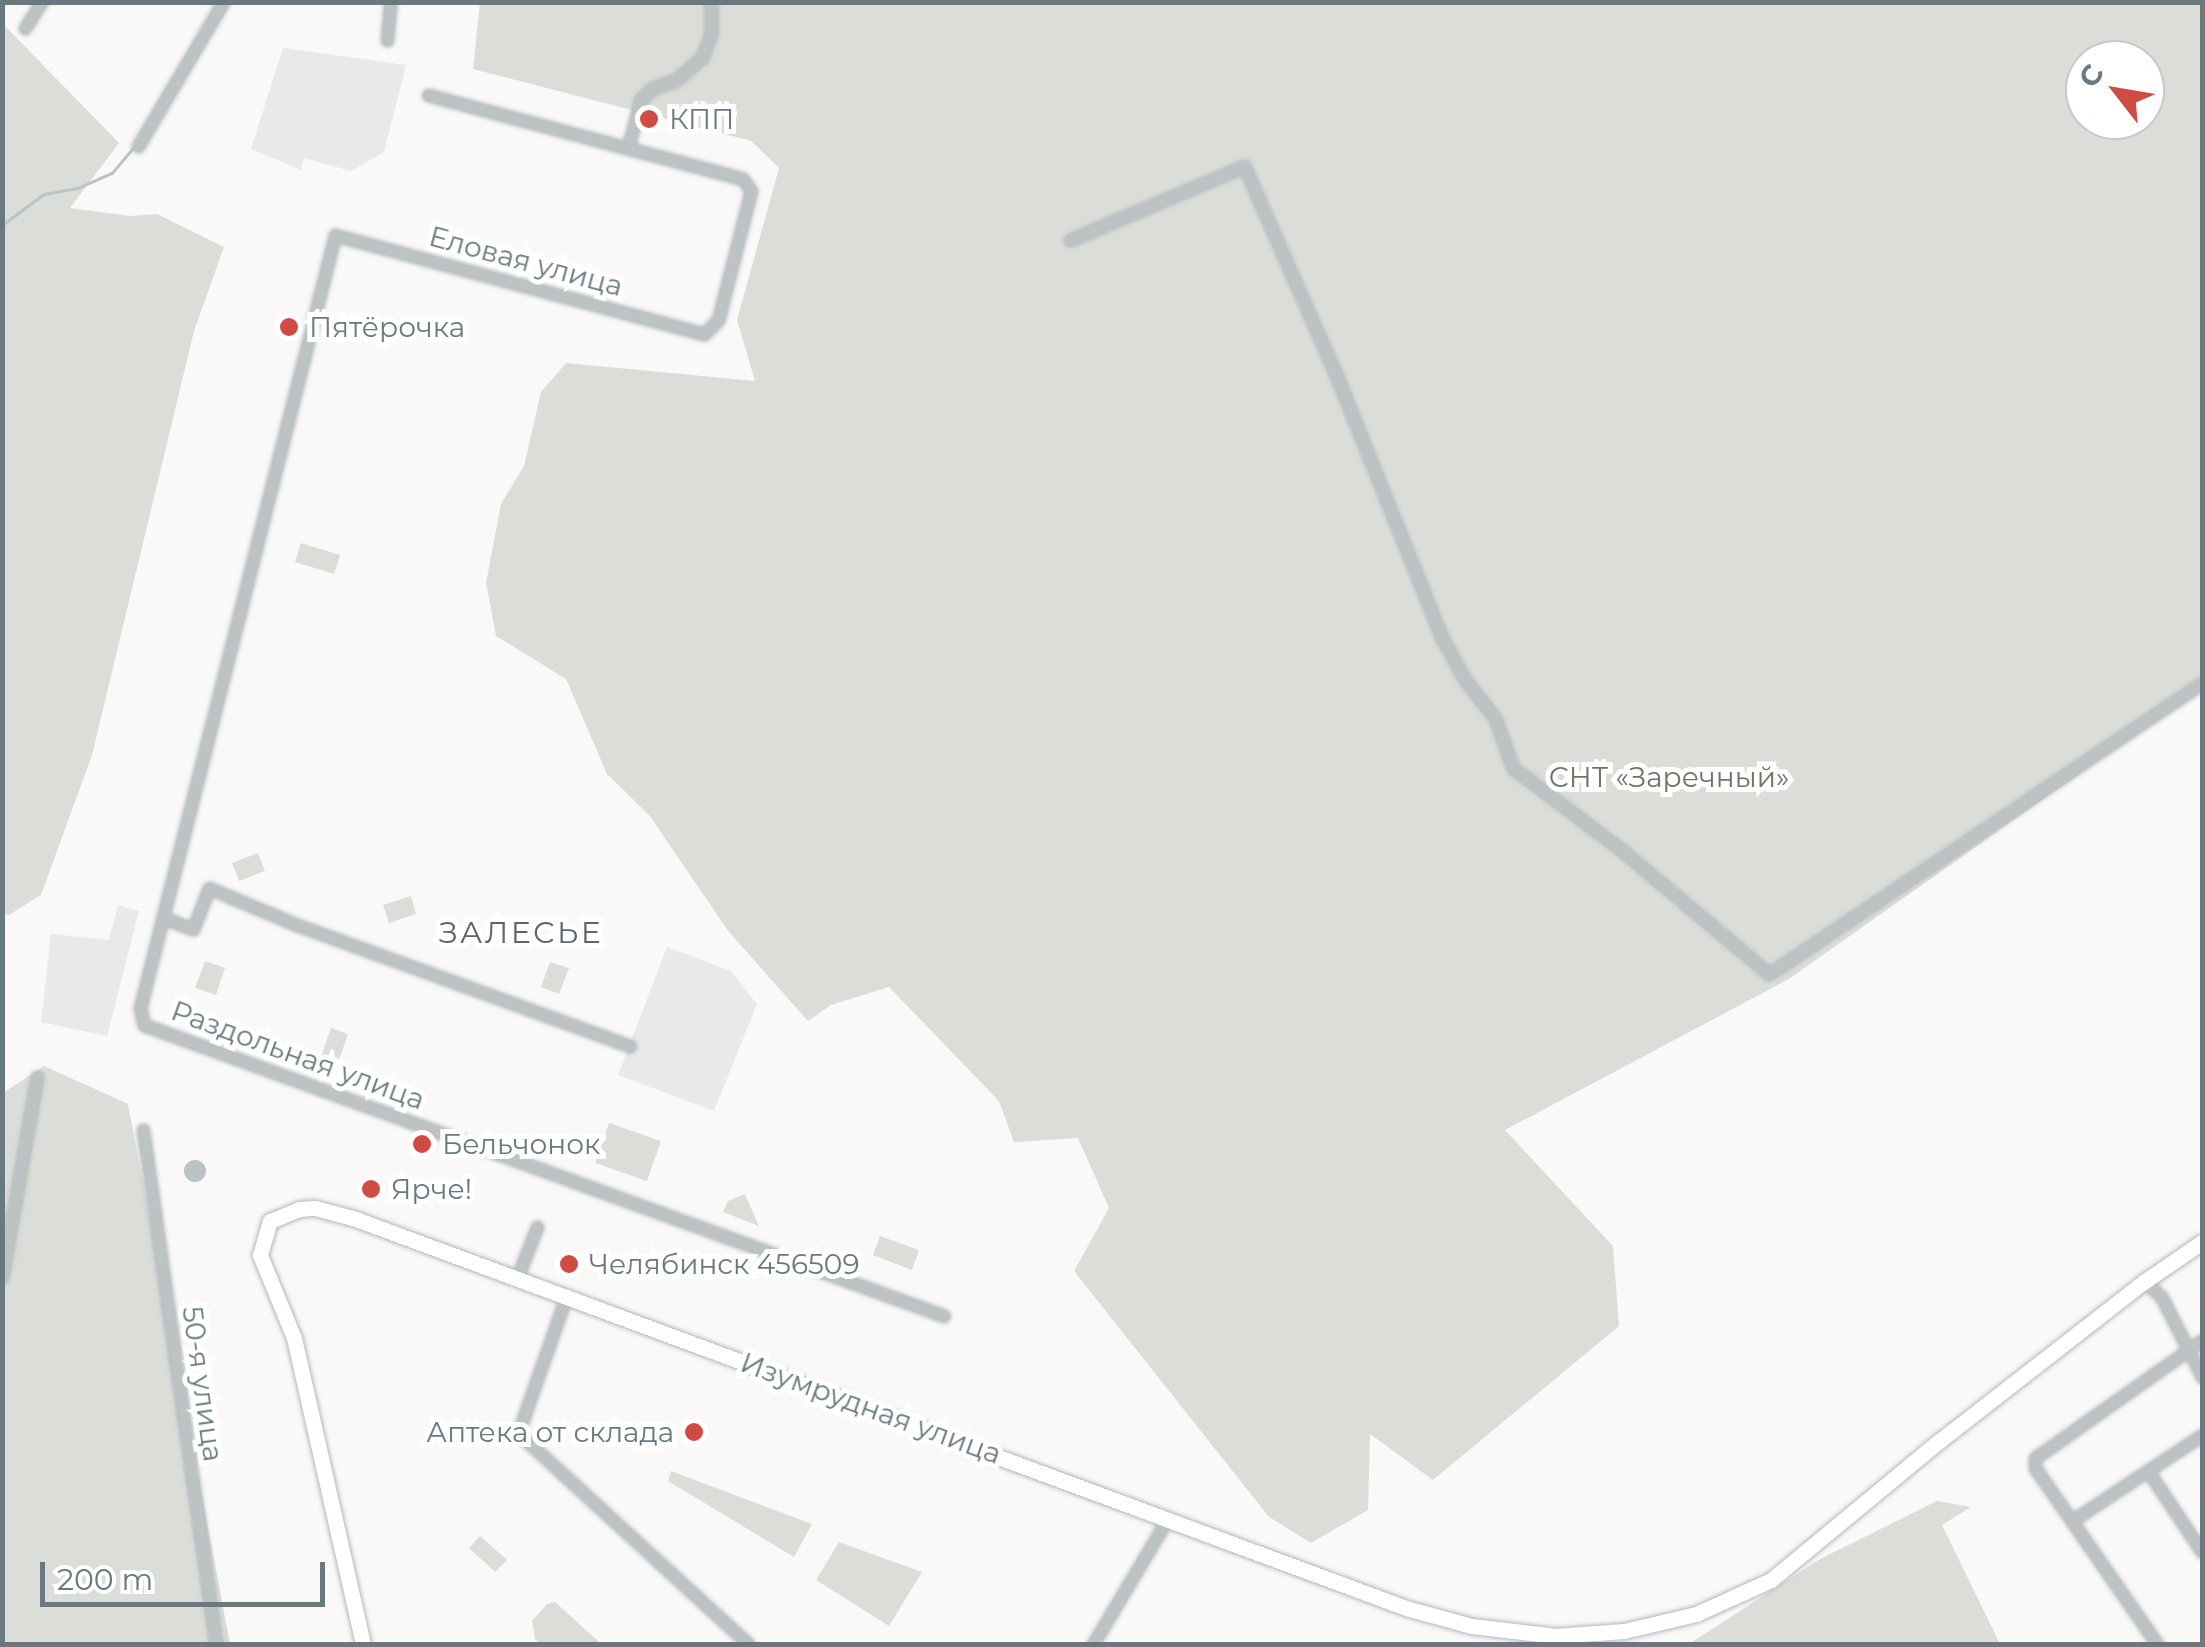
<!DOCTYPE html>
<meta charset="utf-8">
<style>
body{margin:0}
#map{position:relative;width:2205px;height:1647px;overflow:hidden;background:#faf9f8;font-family:Montserrat,sans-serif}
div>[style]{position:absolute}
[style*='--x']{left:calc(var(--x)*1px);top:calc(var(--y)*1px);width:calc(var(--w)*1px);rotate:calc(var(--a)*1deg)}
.built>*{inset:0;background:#e8e9e8}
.green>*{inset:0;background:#dbded8}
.water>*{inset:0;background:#b8c4c6}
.round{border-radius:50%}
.stream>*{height:2.5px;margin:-1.25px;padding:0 1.25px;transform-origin:1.25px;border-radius:1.25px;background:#b8c4c6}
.roads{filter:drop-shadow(0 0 2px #b2b9bc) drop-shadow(0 0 2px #b2b9bc)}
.street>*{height:11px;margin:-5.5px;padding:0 5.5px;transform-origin:5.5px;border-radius:5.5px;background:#bdc3c5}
.secondary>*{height:15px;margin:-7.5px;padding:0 7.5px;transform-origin:7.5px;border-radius:7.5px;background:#fff}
.dots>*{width:28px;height:28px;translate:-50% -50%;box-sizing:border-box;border:5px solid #fff;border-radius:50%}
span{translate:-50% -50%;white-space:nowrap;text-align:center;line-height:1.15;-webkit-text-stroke:10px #fff;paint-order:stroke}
.poi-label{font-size:28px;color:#68797f}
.left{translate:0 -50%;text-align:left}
.right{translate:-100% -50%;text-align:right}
.street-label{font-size:28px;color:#68797f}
.park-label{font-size:28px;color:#6c7866}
.neighbourhood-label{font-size:30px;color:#5a666b;letter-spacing:2.5px}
.frame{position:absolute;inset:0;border:5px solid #68797f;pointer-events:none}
.north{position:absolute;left:2065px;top:40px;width:100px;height:100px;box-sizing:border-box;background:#fff;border:2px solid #c3c9cc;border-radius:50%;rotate:301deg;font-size:28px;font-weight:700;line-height:40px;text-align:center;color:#68797f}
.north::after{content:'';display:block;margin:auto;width:35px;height:45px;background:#ce4c43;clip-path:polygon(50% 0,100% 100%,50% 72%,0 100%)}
.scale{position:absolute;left:40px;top:1562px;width:285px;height:45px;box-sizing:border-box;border:5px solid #68797f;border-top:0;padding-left:12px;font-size:30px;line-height:35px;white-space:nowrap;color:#68797f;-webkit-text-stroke:8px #fff;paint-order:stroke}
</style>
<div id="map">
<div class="built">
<i style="clip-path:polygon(283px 48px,406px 65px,384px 152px,351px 171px,304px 158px,301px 170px,251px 149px)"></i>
<i style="clip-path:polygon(118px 905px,139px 911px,107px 1036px,41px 1022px,51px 934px,109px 940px)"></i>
<i style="clip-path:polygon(667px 947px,731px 971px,757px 1004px,714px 1111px,618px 1075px)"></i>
</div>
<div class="green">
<i style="clip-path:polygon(evenodd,480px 2px,2202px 3px,2202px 687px,1789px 979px,1505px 1130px,1613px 1246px,1619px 1326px,1433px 1480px,1370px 1434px,1368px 1510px,1311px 1543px,1269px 1517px,1074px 1271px,1109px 1208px,1078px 1138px,1014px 1142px,999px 1101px,889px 987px,831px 1005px,808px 1021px,729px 932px,649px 815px,607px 774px,566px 679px,496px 636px,486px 583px,501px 504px,524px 466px,541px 392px,566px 363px,755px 381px,737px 320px,779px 168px,751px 141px,473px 69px,480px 2px,2085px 60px,2145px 60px,2145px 120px,2085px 120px,2085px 60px)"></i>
<i style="clip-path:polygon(2px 23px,119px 143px,70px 208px,130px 216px,157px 214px,224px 247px,194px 331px,92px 755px,41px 895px,9px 915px,2px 914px)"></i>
<i style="clip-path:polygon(301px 543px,340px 555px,334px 574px,295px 562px)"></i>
<i style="clip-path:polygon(258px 853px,265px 871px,239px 881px,232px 863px)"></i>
<i style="clip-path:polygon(411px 896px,416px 914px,389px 923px,383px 905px)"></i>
<i style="clip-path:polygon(205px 961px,225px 968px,216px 995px,195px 988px)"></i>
<i style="clip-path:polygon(550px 962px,569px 968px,559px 994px,541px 987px)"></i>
<i style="clip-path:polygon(331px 1028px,348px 1034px,334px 1074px,317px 1068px)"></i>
<i style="clip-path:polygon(44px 1066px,128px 1104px,230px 1644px,3px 1644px,3px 1093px)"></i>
<i style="clip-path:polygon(609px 1123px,661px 1141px,647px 1181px,595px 1163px)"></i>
<i style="clip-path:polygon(745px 1194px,759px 1226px,723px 1212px,728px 1201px)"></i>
<i style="clip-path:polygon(880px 1236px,919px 1250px,912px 1270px,873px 1255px)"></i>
<i style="clip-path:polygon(671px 1471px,812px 1524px,794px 1557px,668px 1481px)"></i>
<i style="clip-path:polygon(1937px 1501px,1971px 1507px,1942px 1525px,2000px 1644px,1689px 1644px,1820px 1559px)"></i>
<i style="clip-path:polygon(480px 1536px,507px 1560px,495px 1572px,469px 1548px)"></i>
<i style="clip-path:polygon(839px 1542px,922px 1572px,889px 1626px,816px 1580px)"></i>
<i style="clip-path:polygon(555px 1602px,598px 1641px,600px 1644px,540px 1644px,535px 1639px,532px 1621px,547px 1604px)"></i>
</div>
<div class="water">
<i class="round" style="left:184px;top:1160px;width:22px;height:22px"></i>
</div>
<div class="stream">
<i style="--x:2;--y:225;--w:52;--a:-36.4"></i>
<i style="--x:44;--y:194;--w:35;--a:-10"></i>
<i style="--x:78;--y:188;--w:37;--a:-24"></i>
<i style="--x:112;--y:173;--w:33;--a:-50"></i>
</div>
<div class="roads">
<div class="street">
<i style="--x:25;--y:28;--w:31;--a:-58"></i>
<i style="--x:387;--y:40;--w:38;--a:-85"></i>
<i style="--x:428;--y:95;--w:326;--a:14.9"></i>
<i style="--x:743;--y:179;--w:14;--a:56"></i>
<i style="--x:751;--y:191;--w:133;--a:104.3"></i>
<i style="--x:718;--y:320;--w:20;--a:135"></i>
<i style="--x:704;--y:334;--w:382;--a:-165"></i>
<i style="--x:335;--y:235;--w:797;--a:104.16"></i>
<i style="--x:140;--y:1008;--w:17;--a:77"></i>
<i style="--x:144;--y:1025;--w:851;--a:19.99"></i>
<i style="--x:138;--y:146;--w:167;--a:-59.4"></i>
<i style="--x:628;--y:147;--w:50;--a:-74.8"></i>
<i style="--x:641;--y:99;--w:16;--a:-43"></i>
<i style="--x:653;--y:88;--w:24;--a:-19"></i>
<i style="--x:676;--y:80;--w:35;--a:-41"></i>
<i style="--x:702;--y:57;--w:24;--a:-68"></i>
<i style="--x:711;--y:35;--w:33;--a:-90"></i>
<i style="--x:1070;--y:240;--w:189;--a:-23"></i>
<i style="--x:1244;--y:166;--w:225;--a:66.2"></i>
<i style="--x:1335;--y:372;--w:284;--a:68.1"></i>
<i style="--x:1441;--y:636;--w:50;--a:61.4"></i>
<i style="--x:1465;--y:680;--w:48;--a:51.7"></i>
<i style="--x:1495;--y:718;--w:53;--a:70.2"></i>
<i style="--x:1513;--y:768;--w:139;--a:37.1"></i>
<i style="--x:1624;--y:852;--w:189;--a:40.1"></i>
<i style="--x:1769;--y:974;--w:522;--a:-33.9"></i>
<i style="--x:164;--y:918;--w:31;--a:21"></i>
<i style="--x:193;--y:929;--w:44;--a:-68.7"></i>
<i style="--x:209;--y:888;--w:95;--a:22.8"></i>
<i style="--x:297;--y:925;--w:354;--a:20"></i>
<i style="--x:143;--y:1130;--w:519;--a:81.92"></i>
<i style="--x:2;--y:1277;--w:203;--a:-80.1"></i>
<i style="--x:517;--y:1278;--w:55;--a:-68.6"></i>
<i style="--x:2145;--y:1281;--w:24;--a:45"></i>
<i style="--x:2162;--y:1298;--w:89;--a:63.1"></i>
<i style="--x:566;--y:1297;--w:144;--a:109.4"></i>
<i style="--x:518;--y:1433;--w:312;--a:42.5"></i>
<i style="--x:2148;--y:1471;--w:97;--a:56.3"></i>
<i style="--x:2073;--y:1520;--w:154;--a:-33.4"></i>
<i style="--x:1093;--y:1644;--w:147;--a:-59.2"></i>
<i style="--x:2157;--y:1644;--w:214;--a:-124.7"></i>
<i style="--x:2035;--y:1468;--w:10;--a:-90"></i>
<i style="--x:2035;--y:1458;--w:204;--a:-35.2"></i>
</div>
<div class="secondary">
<i style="--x:363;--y:1644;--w:314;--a:-102.7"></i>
<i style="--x:294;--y:1338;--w:90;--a:-112.3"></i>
<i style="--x:260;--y:1255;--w:35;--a:-74"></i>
<i style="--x:270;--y:1221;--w:31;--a:-22"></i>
<i style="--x:299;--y:1209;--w:16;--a:-4"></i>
<i style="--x:315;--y:1208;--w:39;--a:15"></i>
<i style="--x:353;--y:1218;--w:1123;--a:20.32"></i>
<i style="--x:1406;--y:1608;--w:68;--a:15.3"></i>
<i style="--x:1472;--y:1626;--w:85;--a:6.8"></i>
<i style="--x:1556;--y:1636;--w:68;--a:-4.2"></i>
<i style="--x:1624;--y:1631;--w:74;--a:-13.3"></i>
<i style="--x:1696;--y:1614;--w:82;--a:-24.4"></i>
<i style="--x:1771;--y:1580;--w:217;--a:-39.6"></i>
<i style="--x:1938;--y:1442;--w:262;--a:-37.9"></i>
<i style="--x:2145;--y:1281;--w:69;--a:-34.4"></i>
</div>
</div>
<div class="dots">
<i style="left:649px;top:119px;background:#ce4c43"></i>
<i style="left:289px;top:327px;background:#ce4c43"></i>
<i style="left:422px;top:1144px;background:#ce4c43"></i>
<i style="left:371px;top:1189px;background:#ce4c43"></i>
<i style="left:569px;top:1264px;background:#ce4c43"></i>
<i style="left:694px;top:1432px;background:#ce4c43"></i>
</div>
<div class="poi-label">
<span class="left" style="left:669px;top:119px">КПП</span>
<span class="left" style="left:309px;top:327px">Пятёрочка</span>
<span class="left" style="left:442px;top:1144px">Бельчонок</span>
<span class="left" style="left:391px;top:1189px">Ярче!</span>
<span class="left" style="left:589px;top:1264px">Челябинск 456509</span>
<span class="right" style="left:674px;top:1432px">Аптека от склада</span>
</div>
<div class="street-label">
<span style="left:526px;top:261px;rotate:15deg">Еловая улица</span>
<span style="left:298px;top:1055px;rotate:20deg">Раздольная улица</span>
<span style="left:203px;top:1384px;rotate:82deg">50-я улица</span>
<span style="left:871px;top:1408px;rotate:20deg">Изумрудная улица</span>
</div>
<div class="park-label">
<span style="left:1669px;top:777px">СНТ «Заречный»</span>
</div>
<div class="neighbourhood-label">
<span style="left:521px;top:933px">ЗАЛЕСЬЕ</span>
</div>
<div class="frame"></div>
<div class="north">С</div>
<div class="scale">200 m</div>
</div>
